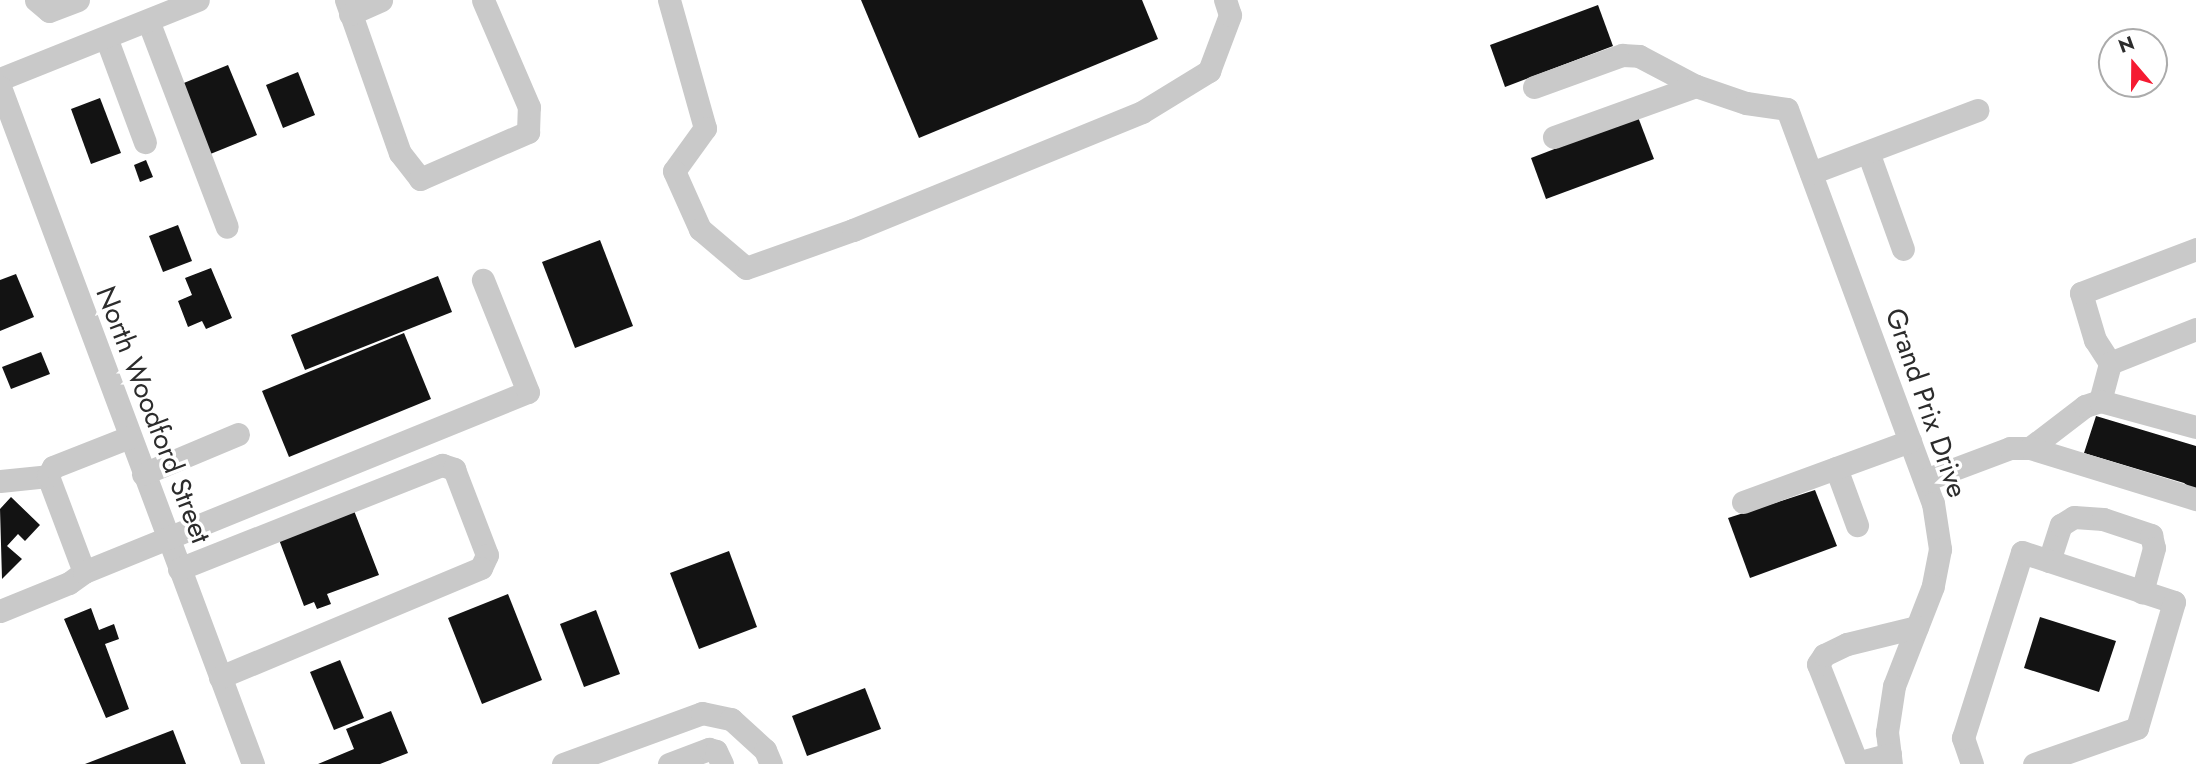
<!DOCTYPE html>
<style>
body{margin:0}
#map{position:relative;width:2196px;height:764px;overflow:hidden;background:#fff;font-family:Jost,sans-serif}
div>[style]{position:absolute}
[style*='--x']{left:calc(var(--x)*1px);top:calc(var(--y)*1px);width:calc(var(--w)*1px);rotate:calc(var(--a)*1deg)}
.building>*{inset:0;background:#131313}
.minor>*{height:23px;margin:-11.5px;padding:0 11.5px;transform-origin:11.5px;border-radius:11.5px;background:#c9c9c9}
span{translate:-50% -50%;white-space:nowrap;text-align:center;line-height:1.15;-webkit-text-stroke:7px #fff;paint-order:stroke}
.street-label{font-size:28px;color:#2c2c2c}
.north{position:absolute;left:2098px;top:28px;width:70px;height:70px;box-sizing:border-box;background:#fff;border:2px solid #ababab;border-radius:50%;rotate:340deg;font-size:19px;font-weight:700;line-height:28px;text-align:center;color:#2c2c2c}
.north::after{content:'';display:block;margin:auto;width:24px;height:32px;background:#f51b32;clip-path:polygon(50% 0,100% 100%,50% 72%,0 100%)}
</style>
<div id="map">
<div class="building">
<i style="clip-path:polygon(861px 0,1142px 0,1158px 39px,919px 138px)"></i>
<i style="clip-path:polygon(1598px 5px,1613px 46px,1505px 87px,1490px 45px)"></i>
<i style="clip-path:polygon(228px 65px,257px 135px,203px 157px,174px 87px)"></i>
<i style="clip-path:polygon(298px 72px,315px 115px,283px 128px,266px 85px)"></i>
<i style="clip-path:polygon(100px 98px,121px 153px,91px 164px,71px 109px)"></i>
<i style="clip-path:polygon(1638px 117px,1654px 159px,1546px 199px,1531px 158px)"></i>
<i style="clip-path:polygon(146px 160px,153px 177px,140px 182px,134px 165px)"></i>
<i style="clip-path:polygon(178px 225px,192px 261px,163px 272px,149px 236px)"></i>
<i style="clip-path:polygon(600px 240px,633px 326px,575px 348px,542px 262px)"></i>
<i style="clip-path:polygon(211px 268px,232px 318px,206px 329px,202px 321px,188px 327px,178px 301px,192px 295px,185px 278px)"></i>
<i style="clip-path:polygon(16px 274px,34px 317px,0 331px,0 280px)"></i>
<i style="clip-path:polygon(438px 276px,452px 312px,305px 370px,291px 335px)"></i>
<i style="clip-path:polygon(404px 333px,431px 399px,289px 457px,262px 391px)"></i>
<i style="clip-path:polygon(41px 352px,50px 374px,11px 389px,2px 367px)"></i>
<i style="clip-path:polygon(2096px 416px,2196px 446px,2196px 492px,2184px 483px,2084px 453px)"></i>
<i style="clip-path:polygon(1815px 490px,1837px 546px,1750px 578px,1728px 518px)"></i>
<i style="clip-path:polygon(11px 497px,40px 525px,25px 541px,18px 534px,7px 546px,22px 559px,2px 579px,0 509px)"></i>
<i style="clip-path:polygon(353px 508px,379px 575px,327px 594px,331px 604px,317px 609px,314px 602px,304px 606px,278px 537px)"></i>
<i style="clip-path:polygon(729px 551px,757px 627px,699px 649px,670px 573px)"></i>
<i style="clip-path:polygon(508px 594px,542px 680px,482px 704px,448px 618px)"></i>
<i style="clip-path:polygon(91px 608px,99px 630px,114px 624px,119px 639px,105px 644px,129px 709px,106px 718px,64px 619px)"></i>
<i style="clip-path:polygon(596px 610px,620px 674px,584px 687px,560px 624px)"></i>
<i style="clip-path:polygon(2040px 617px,2116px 641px,2099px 692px,2024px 668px)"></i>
<i style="clip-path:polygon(340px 660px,364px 718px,334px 730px,310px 672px)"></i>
<i style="clip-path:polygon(865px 688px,881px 729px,807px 756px,792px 716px)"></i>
<i style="clip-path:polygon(391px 711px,408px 753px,380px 764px,318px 764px,354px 749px,346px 729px)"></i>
<i style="clip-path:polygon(173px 730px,186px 764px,85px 764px)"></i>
</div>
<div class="minor">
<i style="--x:36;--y:0;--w:17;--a:40"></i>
<i style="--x:49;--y:11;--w:31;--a:-21"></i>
<i style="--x:346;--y:0;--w:162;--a:70.6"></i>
<i style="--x:400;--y:153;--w:33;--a:52"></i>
<i style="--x:420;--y:179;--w:118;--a:-23.5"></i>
<i style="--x:528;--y:132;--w:25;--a:-88"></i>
<i style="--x:529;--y:107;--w:116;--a:-113.3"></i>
<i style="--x:669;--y:0;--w:133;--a:74.3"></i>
<i style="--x:705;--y:128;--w:53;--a:125.8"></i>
<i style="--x:674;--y:171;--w:64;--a:65.9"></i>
<i style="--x:700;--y:229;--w:60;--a:40.3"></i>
<i style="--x:746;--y:268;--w:114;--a:-19.6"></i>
<i style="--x:853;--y:230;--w:312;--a:-22.2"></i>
<i style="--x:1142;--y:112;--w:79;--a:-31.5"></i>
<i style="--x:1209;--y:71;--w:60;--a:-69.4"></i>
<i style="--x:1230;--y:15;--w:16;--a:-108"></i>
<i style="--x:350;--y:14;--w:34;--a:-24"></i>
<i style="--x:149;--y:23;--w:218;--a:69.1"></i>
<i style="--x:107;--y:40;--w:109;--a:69.6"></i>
<i style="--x:0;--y:79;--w:213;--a:-21.8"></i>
<i style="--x:0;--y:87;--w:723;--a:69.51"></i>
<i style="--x:1534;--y:87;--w:94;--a:-20"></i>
<i style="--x:1622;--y:55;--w:17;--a:3"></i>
<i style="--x:1639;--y:56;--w:64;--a:27.8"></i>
<i style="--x:1696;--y:86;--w:53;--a:18.8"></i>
<i style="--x:1746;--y:103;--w:41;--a:8.3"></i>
<i style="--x:1787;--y:109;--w:420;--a:69.7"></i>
<i style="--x:1933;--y:503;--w:47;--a:81.3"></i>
<i style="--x:1940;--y:549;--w:38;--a:101"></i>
<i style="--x:1933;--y:586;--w:107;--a:111.3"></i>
<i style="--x:1894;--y:686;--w:47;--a:98.7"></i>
<i style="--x:1887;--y:732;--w:32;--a:83"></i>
<i style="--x:1554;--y:137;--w:151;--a:-19.8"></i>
<i style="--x:1868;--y:152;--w:103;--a:70.2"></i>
<i style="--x:1811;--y:173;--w:178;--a:-20.7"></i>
<i style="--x:2110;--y:363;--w:27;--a:-123"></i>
<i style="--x:2095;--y:340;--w:49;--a:-106.6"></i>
<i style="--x:2081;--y:293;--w:123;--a:-20.9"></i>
<i style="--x:2100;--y:401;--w:39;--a:-75"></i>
<i style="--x:2110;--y:363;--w:92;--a:-21.6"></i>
<i style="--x:2030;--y:448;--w:69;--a:-37.4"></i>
<i style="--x:2085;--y:406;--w:16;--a:-18"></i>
<i style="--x:2100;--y:401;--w:99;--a:15.2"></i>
<i style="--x:1836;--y:468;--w:61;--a:69.8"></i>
<i style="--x:143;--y:474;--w:103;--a:-22.8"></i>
<i style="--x:1925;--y:480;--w:91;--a:-20.6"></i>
<i style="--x:2010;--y:448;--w:20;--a:0"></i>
<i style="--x:2030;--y:448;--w:174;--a:17.1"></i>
<i style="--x:0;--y:481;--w:48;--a:-5.9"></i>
<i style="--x:1743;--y:502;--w:178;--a:-20.1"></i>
<i style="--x:2049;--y:561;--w:38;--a:-72"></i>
<i style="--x:2061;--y:525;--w:15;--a:-32"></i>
<i style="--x:2074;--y:517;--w:29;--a:4"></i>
<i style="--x:2103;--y:519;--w:51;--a:18.4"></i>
<i style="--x:2151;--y:535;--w:13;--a:77"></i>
<i style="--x:2154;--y:548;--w:46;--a:105.3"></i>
<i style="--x:179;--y:569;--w:283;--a:-21.6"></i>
<i style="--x:442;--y:465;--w:13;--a:18"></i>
<i style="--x:454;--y:469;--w:92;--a:69"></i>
<i style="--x:487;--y:555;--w:14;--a:115"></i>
<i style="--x:481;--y:568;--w:283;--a:157.3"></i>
<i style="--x:84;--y:572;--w:103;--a:-110.6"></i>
<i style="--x:48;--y:476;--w:10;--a:-61"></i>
<i style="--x:53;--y:467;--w:82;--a:-21.5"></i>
<i style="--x:0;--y:611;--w:74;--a:-22.1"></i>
<i style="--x:69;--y:583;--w:19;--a:-36"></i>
<i style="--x:84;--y:572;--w:479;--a:-22.1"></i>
<i style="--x:528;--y:392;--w:121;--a:-111.9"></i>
<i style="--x:1890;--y:754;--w:34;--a:165"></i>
<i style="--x:1857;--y:763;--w:106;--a:-111.5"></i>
<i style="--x:1818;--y:664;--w:11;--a:-56"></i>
<i style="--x:1824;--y:655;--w:25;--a:-26"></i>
<i style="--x:1847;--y:644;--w:72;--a:-13.7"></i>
<i style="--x:563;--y:764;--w:148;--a:-20.1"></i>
<i style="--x:702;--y:713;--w:30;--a:12"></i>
<i style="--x:731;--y:719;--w:46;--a:42.4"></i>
<i style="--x:765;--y:750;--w:15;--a:67"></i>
<i style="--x:669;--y:764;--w:43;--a:-20.6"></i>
<i style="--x:709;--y:749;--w:7;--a:16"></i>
<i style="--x:716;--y:751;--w:14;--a:65"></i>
<i style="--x:1972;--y:764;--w:28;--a:-109"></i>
<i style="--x:1963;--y:738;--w:195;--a:-72.4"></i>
<i style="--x:2022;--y:552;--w:160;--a:18.2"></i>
<i style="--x:2174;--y:602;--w:131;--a:106.4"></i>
<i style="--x:2137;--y:728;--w:109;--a:160.7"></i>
</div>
<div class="street-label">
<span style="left:1926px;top:403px;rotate:71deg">Grand Prix Drive</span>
<span style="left:153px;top:415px;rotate:69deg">North Woodford Street</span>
</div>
<div class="north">N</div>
</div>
